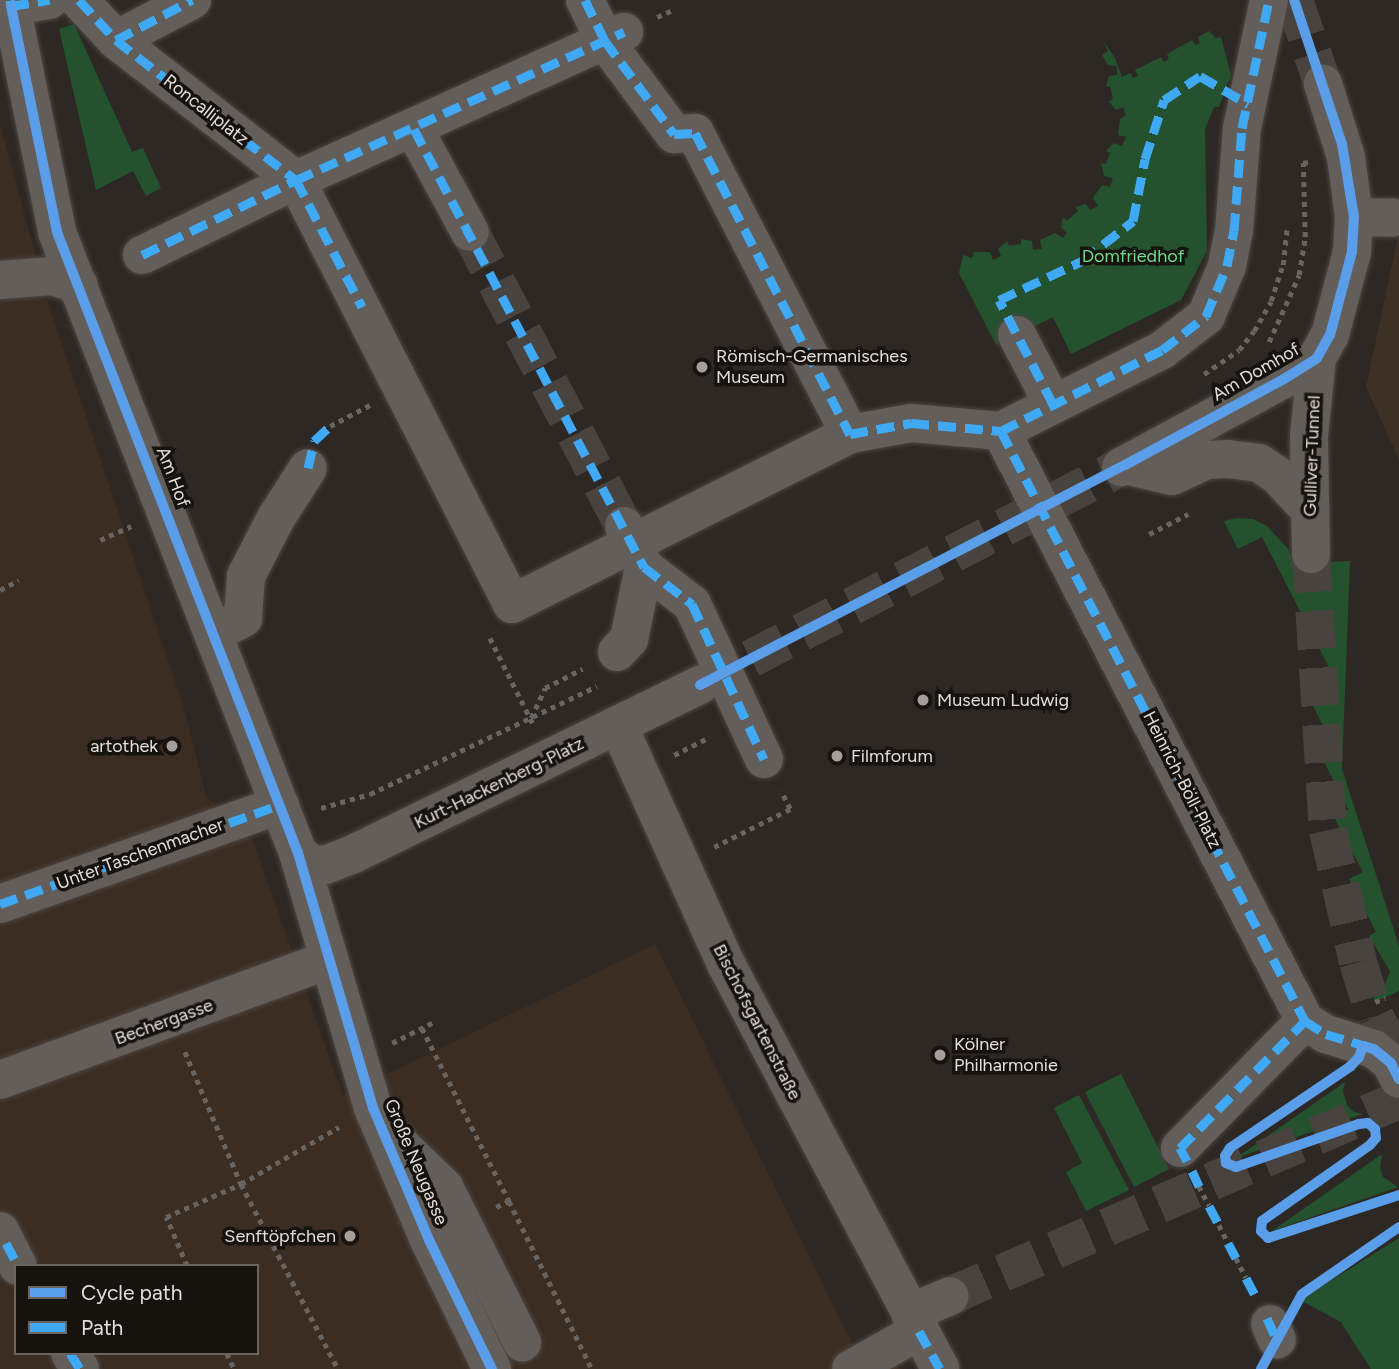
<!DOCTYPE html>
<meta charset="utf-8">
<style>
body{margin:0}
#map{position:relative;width:1399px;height:1369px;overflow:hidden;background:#2d2824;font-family:Figtree,sans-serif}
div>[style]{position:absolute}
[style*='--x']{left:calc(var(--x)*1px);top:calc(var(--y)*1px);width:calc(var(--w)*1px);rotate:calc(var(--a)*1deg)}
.commercial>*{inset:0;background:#3c2d23}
.built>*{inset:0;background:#3d3024}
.green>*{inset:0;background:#24522f}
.minor-tunnel>*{height:38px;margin-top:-19px;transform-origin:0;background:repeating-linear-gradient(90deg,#49433f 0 38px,transparent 0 57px)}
.path>*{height:4.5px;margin-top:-2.25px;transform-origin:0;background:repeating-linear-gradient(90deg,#686461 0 5px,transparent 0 10px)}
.roads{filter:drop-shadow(0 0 2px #4b4642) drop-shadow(0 0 2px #4b4642)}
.minor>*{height:38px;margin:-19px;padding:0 19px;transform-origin:19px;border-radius:19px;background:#635e5a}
.quiet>*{height:9px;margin-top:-4.5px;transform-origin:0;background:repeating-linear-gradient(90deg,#3fa9f5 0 18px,transparent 0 27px)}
.cycleway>*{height:10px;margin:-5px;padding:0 5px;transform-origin:5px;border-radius:5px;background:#5a9eea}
.dots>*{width:19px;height:19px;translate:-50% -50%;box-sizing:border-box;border:4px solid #16120e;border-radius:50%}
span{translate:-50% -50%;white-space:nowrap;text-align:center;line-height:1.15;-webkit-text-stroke:7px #16120e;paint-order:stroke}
.street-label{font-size:18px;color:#e5dfd9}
.park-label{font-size:18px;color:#6bde89}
.poi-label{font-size:18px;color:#e5dfd9}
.left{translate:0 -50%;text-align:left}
.right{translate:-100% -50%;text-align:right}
.legend{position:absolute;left:14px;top:1264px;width:245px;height:91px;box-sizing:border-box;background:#16120e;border:2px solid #69645f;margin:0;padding:9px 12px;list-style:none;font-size:21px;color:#e5dfd9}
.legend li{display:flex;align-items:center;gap:14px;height:35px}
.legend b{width:35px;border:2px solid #69645f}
</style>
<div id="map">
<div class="commercial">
<i style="clip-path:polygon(evenodd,0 124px,50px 309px,183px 705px,206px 796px,251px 835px,343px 1096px,655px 944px,852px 1343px,902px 1369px,0 1369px,0 124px,16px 1266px,257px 1266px,257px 1353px,16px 1353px,16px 1266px)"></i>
</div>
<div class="built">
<i style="clip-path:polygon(1399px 231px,1399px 460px,1366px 387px)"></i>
</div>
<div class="green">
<i style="clip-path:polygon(74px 24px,132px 152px,143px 148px,161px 188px,146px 196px,133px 171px,96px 190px,59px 29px)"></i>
<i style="clip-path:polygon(1209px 31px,1216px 38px,1221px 37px,1231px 75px,1219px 107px,1214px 107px,1205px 129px,1207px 251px,1181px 300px,1071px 354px,1053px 317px,996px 345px,959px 273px,963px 255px,972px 258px,974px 252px,990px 252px,993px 260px,1001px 256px,998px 249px,1007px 241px,1009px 246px,1021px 244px,1021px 239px,1032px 241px,1033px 250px,1042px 249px,1040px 240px,1055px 233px,1063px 238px,1067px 233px,1061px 227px,1063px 217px,1067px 221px,1078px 211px,1075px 207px,1086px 204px,1090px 210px,1098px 206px,1093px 198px,1102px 185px,1110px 187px,1113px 178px,1104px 176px,1101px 163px,1106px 164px,1110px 153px,1106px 151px,1114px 143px,1122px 146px,1126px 137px,1118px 135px,1120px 119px,1126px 115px,1123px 107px,1116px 110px,1108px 101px,1113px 100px,1110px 86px,1106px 87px,1109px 76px,1117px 75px,1117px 66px,1108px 65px,1102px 55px,1108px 51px,1103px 41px,1115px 58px,1122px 77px,1130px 73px,1133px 78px,1138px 76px,1135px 70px,1161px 57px,1164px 62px,1169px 59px,1167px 54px,1192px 40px,1195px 45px,1200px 43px,1198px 37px)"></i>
<i style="clip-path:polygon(1237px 518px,1253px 519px,1267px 526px,1288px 549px,1295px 564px,1350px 561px,1342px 769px,1399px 946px,1399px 991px,1375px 1002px,1373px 996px,1385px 985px,1390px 971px,1369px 936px,1376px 932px,1349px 879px,1363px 872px,1334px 817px,1348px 809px,1320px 754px,1334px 746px,1305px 691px,1334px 677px,1262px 537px,1238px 549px,1224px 521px)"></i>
<i style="clip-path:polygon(1121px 1074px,1169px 1169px,1134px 1187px,1085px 1092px)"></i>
<i style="clip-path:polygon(1345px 1082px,1343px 1091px,1347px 1105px,1354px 1112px,1363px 1114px,1236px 1158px)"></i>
<i style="clip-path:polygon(1079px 1095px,1129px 1190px,1086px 1211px,1066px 1172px,1082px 1163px,1054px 1108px)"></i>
<i style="clip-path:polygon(1382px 1154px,1380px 1168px,1383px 1177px,1398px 1187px,1272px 1231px)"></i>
<i style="clip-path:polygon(1399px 1238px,1399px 1369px,1371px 1369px,1341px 1322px,1300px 1300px)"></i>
</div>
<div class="minor-tunnel">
<i style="--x:1294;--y:0;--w:89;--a:71"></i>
<i style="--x:470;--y:232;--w:332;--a:62.4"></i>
<i style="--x:1311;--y:554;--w:277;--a:86.5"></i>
<i style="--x:1328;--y:830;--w:135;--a:77.2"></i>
<i style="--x:1358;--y:962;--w:58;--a:72.8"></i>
<i style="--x:1375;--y:1017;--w:54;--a:63.4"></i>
<i style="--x:700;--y:685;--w:474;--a:-27.4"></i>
<i style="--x:950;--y:1296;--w:490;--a:-23.6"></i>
</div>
<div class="path">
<i style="--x:657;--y:17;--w:17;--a:-24"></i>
<i style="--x:1269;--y:342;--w:73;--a:-65.9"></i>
<i style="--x:1299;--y:275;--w:38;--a:-81"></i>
<i style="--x:1305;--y:237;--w:74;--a:-91.5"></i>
<i style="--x:1303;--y:163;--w:5;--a:-11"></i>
<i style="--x:1204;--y:374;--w:42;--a:-34.4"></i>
<i style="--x:1239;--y:350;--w:24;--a:-52"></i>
<i style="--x:1254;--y:331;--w:34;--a:-60"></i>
<i style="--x:1271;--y:301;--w:38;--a:-72"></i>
<i style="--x:1283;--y:265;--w:38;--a:-84"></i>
<i style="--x:330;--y:426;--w:45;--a:-27.7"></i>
<i style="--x:1149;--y:534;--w:44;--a:-27.1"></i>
<i style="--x:100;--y:540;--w:34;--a:-24"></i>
<i style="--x:0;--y:590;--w:21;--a:-28"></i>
<i style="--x:490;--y:638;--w:96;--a:63.4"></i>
<i style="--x:531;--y:718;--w:33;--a:-65"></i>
<i style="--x:545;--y:688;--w:42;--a:-27.2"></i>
<i style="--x:674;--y:755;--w:40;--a:-26.6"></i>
<i style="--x:321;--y:808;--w:51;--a:-15.9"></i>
<i style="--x:370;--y:794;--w:251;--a:-25.4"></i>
<i style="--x:714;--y:847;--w:85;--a:-26.6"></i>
<i style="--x:790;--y:809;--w:20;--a:-117"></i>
<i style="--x:1375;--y:1002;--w:11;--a:-22"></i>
<i style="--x:422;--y:1028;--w:194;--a:63.3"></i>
<i style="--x:392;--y:1043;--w:45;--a:-26.6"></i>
<i style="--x:185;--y:1052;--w:143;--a:67"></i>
<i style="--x:241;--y:1184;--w:209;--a:62.3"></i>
<i style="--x:1256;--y:1131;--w:97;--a:-34"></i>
<i style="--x:1225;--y:1159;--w:8;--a:60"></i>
<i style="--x:1229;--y:1166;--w:7;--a:8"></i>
<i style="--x:1236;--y:1167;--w:130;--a:-19.3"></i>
<i style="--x:1359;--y:1124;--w:9;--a:-6"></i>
<i style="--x:1368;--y:1123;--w:9;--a:41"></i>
<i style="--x:1375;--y:1129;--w:9;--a:84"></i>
<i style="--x:1376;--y:1138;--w:9;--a:131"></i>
<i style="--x:1370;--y:1145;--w:132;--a:144.9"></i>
<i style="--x:1262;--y:1221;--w:10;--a:96"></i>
<i style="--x:1261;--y:1231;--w:10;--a:45"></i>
<i style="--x:1268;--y:1238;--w:138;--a:-18.2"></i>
<i style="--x:1199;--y:1186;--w:22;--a:63"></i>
<i style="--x:496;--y:1207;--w:14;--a:-25"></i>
<i style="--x:509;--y:1201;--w:187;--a:63.7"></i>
<i style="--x:1219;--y:1225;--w:20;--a:63"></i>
<i style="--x:1236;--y:1258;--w:22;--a:63"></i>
<i style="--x:187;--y:1266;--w:53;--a:-113.2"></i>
<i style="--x:166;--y:1217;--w:82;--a:-23.7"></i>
<i style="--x:241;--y:1184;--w:113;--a:-30.2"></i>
<i style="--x:1299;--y:1301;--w:8;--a:-67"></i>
<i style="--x:1302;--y:1294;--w:118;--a:-34.6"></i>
<i style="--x:227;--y:1353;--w:17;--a:66"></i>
</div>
<div class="roads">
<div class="minor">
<i style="--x:10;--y:0;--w:237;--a:78.5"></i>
<i style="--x:57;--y:232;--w:666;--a:68.79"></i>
<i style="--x:298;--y:853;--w:266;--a:73.6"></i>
<i style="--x:373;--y:1108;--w:143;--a:67"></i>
<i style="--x:429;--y:1240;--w:144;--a:64"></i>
<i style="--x:79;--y:0;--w:54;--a:47.2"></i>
<i style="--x:116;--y:40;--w:228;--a:37.9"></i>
<i style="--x:296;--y:180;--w:476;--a:63"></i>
<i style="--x:512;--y:604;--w:378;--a:-26.7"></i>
<i style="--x:850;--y:434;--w:62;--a:-10.2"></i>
<i style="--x:911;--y:423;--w:90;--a:5.1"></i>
<i style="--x:1001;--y:431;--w:664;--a:62.74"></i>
<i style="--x:1305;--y:1021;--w:25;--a:32"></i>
<i style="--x:1326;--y:1034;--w:50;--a:17.4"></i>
<i style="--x:1374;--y:1049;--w:22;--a:39"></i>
<i style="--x:1391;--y:1063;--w:18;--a:63"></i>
<i style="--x:585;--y:0;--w:46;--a:64"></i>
<i style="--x:605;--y:41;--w:116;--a:53.4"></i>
<i style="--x:674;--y:134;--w:21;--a:-3"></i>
<i style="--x:695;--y:133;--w:339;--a:62.8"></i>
<i style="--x:11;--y:6;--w:39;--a:-9"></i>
<i style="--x:116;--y:40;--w:86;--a:-27.8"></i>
<i style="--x:414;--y:129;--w:117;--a:61.5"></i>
<i style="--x:1354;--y:217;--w:39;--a:1"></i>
<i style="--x:142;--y:255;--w:171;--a:-26"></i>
<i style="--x:296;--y:180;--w:360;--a:-24.3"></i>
<i style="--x:0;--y:280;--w:52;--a:-4.4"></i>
<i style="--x:52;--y:276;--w:28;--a:18"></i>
<i style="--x:1017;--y:335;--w:78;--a:62.4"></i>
<i style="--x:1001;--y:431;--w:180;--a:-26.7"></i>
<i style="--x:1162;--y:350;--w:56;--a:-37.7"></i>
<i style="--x:1206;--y:316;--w:54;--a:-67.2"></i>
<i style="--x:1227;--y:266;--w:36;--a:-79"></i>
<i style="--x:1234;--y:231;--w:103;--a:-85.6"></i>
<i style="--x:1242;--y:128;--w:131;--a:-78.1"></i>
<i style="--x:1125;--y:465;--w:48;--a:13.2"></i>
<i style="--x:1172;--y:476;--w:38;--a:-25"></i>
<i style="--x:1207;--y:460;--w:21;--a:-3"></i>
<i style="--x:1228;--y:459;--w:31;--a:7"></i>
<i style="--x:1259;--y:463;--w:23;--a:34"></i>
<i style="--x:1278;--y:476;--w:44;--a:46.8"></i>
<i style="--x:1121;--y:467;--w:185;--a:-28.4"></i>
<i style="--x:1284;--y:379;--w:39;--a:-32"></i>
<i style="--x:1317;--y:358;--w:26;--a:-61"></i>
<i style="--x:1330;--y:335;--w:86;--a:-75.2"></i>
<i style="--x:1352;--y:252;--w:35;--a:-87"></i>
<i style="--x:1354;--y:217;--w:61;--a:-97.6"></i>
<i style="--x:1346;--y:157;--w:77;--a:-107.5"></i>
<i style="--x:624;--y:526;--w:46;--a:64"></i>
<i style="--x:644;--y:567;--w:61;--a:37.6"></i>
<i style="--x:692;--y:604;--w:171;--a:65.1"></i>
<i style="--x:1311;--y:554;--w:118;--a:-91"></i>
<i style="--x:1309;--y:436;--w:78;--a:-84.1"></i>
<i style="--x:214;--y:633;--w:33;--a:-27"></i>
<i style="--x:243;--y:618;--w:42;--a:-85.9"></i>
<i style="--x:246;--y:576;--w:65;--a:-62.7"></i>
<i style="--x:276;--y:518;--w:59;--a:-57.4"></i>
<i style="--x:617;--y:652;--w:18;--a:-47"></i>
<i style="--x:629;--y:639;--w:74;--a:-78.2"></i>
<i style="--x:618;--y:725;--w:262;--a:65.7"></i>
<i style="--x:726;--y:964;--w:458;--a:62.1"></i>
<i style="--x:298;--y:853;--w:17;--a:40"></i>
<i style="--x:311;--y:864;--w:14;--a:4"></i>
<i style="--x:325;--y:865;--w:30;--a:-21"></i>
<i style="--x:353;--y:854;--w:386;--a:-26"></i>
<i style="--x:0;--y:904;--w:297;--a:-19.5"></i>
<i style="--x:0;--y:1080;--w:349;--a:-20.1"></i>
<i style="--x:392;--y:1137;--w:72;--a:43.9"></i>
<i style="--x:444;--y:1187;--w:174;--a:63.3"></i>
<i style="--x:1180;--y:1148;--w:178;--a:-45.5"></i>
<i style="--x:0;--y:1231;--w:39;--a:63"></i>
<i style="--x:910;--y:1313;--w:43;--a:-23"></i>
<i style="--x:1270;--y:1324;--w:17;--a:66"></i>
<i style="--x:70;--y:1353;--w:19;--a:58"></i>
<i style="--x:851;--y:1369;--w:78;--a:-29.2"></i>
</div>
</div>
<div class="quiet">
<i style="--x:10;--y:0;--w:6;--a:81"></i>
<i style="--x:11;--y:6;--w:39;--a:-9"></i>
<i style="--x:79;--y:0;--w:54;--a:47.2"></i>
<i style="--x:116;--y:40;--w:228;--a:37.9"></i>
<i style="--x:296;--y:180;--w:143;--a:62.5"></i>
<i style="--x:585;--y:0;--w:46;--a:64"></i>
<i style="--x:605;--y:41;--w:116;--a:53.4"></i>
<i style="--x:674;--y:134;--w:21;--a:-3"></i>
<i style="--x:695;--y:133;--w:339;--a:62.8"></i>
<i style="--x:850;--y:434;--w:62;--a:-10.2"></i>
<i style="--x:911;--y:423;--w:90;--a:5.1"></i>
<i style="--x:1001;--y:431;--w:664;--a:62.74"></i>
<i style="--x:1305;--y:1021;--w:25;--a:32"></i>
<i style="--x:1326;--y:1034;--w:45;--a:16.8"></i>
<i style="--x:116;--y:40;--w:86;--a:-27.8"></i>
<i style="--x:414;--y:129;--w:495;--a:62.3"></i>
<i style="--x:644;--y:567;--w:61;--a:37.6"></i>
<i style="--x:692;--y:604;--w:171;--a:65.1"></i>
<i style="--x:142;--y:255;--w:171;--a:-26"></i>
<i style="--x:296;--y:180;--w:360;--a:-24.3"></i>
<i style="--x:1053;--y:404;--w:117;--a:-117.4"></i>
<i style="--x:999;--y:300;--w:92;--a:-25.2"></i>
<i style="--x:1082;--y:261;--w:65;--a:-38.1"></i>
<i style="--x:1133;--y:221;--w:63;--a:-79"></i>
<i style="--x:1145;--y:159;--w:62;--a:-72.1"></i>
<i style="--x:1164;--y:100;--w:43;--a:-33.7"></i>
<i style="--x:1200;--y:76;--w:56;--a:30.3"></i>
<i style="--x:1001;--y:431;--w:180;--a:-26.7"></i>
<i style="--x:1162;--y:350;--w:56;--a:-37.7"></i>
<i style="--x:1206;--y:316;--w:54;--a:-67.2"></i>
<i style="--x:1227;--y:266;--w:36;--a:-79"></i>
<i style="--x:1234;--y:231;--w:103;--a:-85.6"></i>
<i style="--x:1242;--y:128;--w:131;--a:-78.1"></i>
<i style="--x:308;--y:468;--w:28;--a:-77"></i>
<i style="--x:314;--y:441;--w:22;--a:-43"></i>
<i style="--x:0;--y:904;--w:297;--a:-19.5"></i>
<i style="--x:1187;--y:1161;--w:15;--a:-118"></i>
<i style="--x:1180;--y:1148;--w:178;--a:-45.5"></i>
<i style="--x:1192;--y:1171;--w:17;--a:65"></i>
<i style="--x:1209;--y:1206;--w:21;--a:62"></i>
<i style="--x:6;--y:1243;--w:26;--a:62"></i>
<i style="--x:1228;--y:1243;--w:17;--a:62"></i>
<i style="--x:1246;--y:1278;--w:21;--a:62"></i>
<i style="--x:1267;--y:1318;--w:24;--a:66"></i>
<i style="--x:919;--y:1331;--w:43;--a:61.1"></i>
<i style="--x:70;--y:1353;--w:19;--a:58"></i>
</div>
<div class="cycleway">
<i style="--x:11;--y:6;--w:231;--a:78.5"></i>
<i style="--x:57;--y:232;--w:666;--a:68.79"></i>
<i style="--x:298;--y:853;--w:266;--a:73.6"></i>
<i style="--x:373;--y:1108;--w:143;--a:67"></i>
<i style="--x:429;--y:1240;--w:144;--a:64"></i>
<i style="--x:1125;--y:465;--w:181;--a:-28.4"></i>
<i style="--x:1284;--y:379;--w:39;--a:-32"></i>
<i style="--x:1317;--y:358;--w:26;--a:-61"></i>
<i style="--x:1330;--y:335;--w:86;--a:-75.2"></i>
<i style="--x:1352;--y:252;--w:35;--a:-87"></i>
<i style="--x:1354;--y:217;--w:74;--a:-99.3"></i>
<i style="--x:1342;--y:144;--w:152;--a:-108.4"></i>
<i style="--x:700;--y:685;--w:474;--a:-27.4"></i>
<i style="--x:1399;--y:1079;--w:18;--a:-117"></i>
<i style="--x:1391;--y:1063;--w:22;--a:-141"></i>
<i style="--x:1374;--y:1049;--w:11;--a:-165"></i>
<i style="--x:1363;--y:1046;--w:12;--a:110"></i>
<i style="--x:1359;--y:1057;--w:12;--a:132"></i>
<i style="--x:1351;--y:1066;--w:146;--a:145.9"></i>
<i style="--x:1230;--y:1148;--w:9;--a:122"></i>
<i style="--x:1225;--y:1156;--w:7;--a:82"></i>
<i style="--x:1226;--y:1163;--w:11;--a:22"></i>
<i style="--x:1236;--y:1167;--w:130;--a:-19.3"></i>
<i style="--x:1359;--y:1124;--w:9;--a:-6"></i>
<i style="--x:1368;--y:1123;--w:9;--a:41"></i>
<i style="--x:1375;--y:1129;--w:9;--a:84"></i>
<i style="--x:1376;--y:1138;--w:9;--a:131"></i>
<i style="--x:1370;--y:1145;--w:132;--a:144.9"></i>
<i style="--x:1262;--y:1221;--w:10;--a:96"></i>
<i style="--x:1261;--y:1231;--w:10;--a:45"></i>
<i style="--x:1268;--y:1238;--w:138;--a:-18.2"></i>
<i style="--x:1261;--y:1369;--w:85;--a:-61.3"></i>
<i style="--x:1302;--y:1294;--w:118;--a:-34.6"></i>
</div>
<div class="dots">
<i style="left:702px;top:367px;background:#a59f9a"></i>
<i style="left:923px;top:700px;background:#a59f9a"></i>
<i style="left:172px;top:746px;background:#a59f9a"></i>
<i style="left:837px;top:756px;background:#a59f9a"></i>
<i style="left:940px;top:1055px;background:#a59f9a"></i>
<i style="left:350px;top:1236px;background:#a59f9a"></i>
</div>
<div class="street-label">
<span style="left:206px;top:110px;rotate:38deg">Roncalliplatz</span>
<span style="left:1256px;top:372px;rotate:-30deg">Am Domhof</span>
<span style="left:1312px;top:456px;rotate:-88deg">Gulliver-Tunnel</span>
<span style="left:173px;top:477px;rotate:69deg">Am Hof</span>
<span style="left:1182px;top:780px;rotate:63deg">Heinrich-Böll-Platz</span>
<span style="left:499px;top:783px;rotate:-26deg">Kurt-Hackenberg-Platz</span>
<span style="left:140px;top:854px;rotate:-20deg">Unter Taschenmacher</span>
<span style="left:164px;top:1022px;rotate:-20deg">Bechergasse</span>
<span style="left:757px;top:1022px;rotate:63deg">Bischofsgartenstraße</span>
<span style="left:416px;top:1162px;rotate:67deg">Große Neugasse</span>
</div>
<div class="park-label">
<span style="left:1133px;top:256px">Domfriedhof</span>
</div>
<div class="poi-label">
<span class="left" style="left:716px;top:367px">Römisch-Germanisches<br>Museum</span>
<span class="left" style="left:937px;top:700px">Museum Ludwig</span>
<span class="right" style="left:158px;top:746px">artothek</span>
<span class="left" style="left:851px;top:756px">Filmforum</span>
<span class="left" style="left:954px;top:1055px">Kölner<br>Philharmonie</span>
<span class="right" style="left:336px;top:1236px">Senftöpfchen</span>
</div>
<ul class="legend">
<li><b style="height:9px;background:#5a9eea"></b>Cycle path</li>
<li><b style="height:9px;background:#3fa9f5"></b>Path</li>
</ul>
</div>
